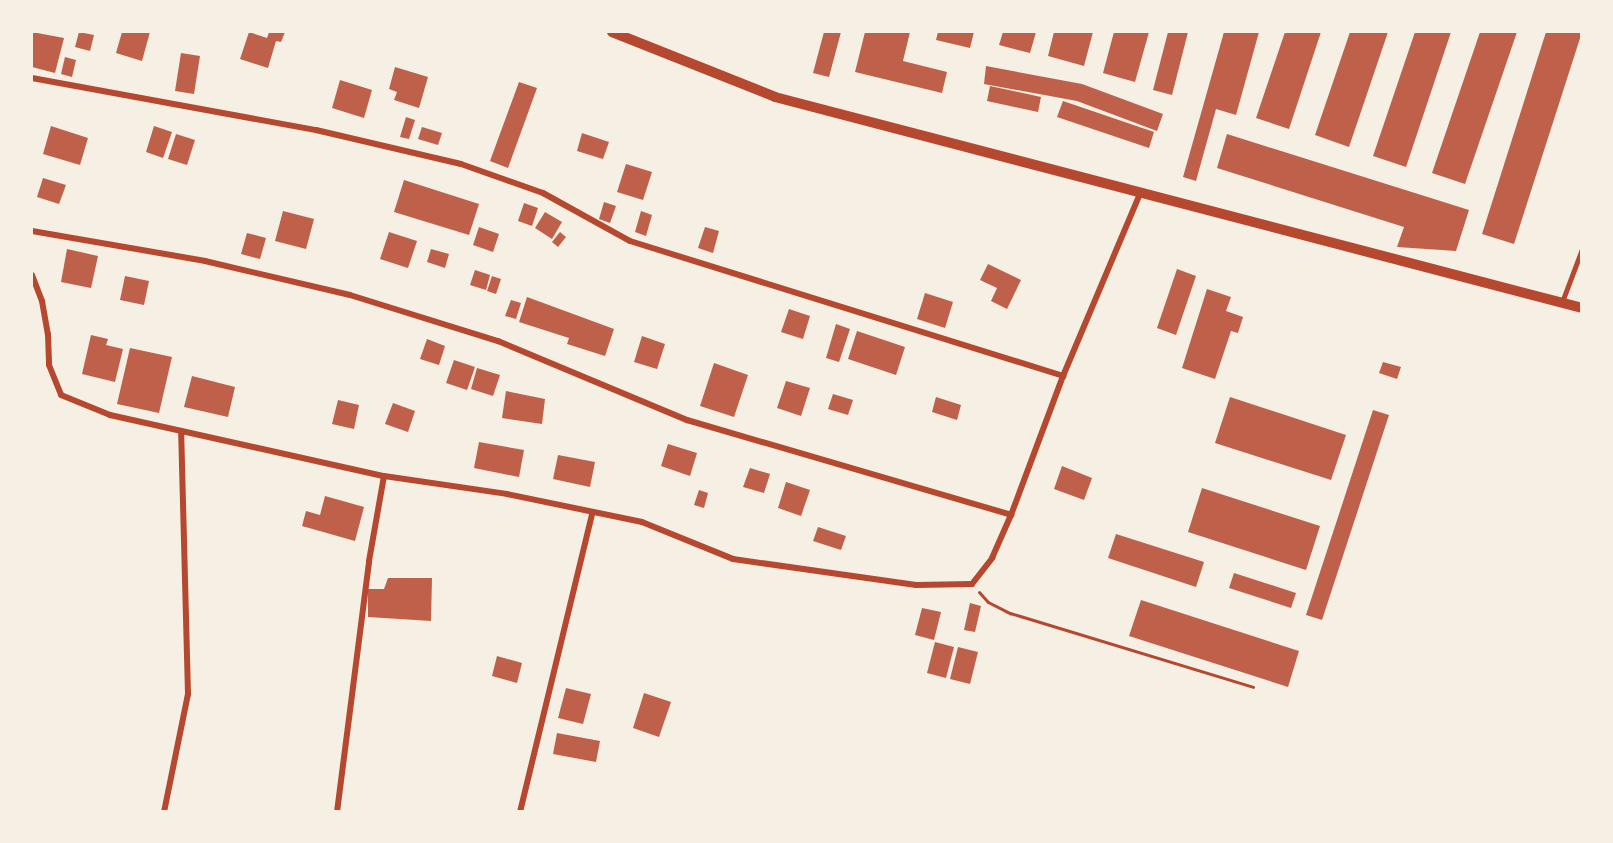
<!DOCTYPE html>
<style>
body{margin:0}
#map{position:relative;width:1613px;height:843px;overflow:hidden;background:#f6efe4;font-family:Inter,sans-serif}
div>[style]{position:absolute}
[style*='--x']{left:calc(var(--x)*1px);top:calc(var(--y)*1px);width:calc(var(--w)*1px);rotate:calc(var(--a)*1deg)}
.building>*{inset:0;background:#bf614a}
.path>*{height:3px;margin:-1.5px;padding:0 1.5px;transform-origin:1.5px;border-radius:1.5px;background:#b5482f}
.service>*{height:4.5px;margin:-2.25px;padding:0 2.25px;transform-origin:2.25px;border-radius:2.25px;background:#b5482f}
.minor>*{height:6px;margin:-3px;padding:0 3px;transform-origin:3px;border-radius:3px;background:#b5482f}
.tertiary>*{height:10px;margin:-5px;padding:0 5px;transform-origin:5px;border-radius:5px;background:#b5482f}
span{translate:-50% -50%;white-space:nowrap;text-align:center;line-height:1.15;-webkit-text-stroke:4.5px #f6efe4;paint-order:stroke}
.frame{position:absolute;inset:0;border:33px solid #f6efe4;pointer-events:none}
</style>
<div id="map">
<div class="building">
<i style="clip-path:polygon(32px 32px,64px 38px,55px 73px,32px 67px)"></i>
<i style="clip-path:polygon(79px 32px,94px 35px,90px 51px,75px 47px)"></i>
<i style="clip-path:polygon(122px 32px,150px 32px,142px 61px,116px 53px)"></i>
<i style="clip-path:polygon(249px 32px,267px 38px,269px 32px,285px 32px,281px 42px,276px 41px,268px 68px,240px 59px)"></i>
<i style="clip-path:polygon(824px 32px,841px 32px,829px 77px,813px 73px)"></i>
<i style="clip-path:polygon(865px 32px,910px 32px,903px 61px,947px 72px,942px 93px,855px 72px)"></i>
<i style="clip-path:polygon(938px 32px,974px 32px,970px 48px,936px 40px)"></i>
<i style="clip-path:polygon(1003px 32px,1036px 32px,1030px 53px,999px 45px)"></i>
<i style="clip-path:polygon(1054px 32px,1093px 32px,1084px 66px,1048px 56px)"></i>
<i style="clip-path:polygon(1114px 32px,1149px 32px,1135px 82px,1103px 73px)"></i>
<i style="clip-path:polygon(1168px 32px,1188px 32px,1172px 95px,1153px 90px)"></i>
<i style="clip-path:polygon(1224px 32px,1259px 32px,1236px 115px,1216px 109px,1196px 181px,1183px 177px)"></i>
<i style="clip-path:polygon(1285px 32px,1321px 32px,1289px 129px,1256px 118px)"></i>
<i style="clip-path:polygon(1350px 32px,1388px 32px,1349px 147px,1315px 135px)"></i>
<i style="clip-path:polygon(1415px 32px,1451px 32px,1406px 167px,1373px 156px)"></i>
<i style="clip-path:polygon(1480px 32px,1517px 32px,1465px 184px,1432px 173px)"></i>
<i style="clip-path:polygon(1546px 32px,1582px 32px,1514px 244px,1482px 234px)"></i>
<i style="clip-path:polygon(181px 53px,200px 56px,194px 94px,175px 91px)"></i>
<i style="clip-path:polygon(65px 57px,76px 60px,72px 77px,61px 74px)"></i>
<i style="clip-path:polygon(986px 66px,1082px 84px,1163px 114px,1157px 131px,1077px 101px,984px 84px)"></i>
<i style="clip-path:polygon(395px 67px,428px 77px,419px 108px,394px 100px,397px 92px,389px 89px)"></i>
<i style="clip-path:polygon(340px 80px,372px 90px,364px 118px,332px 108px)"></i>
<i style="clip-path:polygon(519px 82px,537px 88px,508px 168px,490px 161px)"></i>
<i style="clip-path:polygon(990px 86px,1041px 97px,1038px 112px,987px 101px)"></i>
<i style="clip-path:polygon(1063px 101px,1154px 132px,1149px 148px,1057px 117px)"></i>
<i style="clip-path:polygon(406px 117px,415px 120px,409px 139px,400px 137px)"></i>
<i style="clip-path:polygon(51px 126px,88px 138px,80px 165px,43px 154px)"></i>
<i style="clip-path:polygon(154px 126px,172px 132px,163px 158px,146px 152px)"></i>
<i style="clip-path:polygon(422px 127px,442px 133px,438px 145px,418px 139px)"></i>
<i style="clip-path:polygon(582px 133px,609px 142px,603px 159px,577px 151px)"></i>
<i style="clip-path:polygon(176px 134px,195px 140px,187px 165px,168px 159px)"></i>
<i style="clip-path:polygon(1227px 134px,1469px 210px,1456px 251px,1397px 247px,1404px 227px,1217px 168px)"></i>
<i style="clip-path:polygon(626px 164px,652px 172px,643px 200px,617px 192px)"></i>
<i style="clip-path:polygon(43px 178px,66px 185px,59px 204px,37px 197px)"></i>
<i style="clip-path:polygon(404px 180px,479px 204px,469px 235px,394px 212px)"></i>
<i style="clip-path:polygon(604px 202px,616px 206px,610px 223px,599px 219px)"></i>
<i style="clip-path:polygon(524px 203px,538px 208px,532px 226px,518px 221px)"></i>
<i style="clip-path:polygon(283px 211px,314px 219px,306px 249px,275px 241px)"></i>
<i style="clip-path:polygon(641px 211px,652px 215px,646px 236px,635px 232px)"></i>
<i style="clip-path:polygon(545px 212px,562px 222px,552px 239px,535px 228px)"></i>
<i style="clip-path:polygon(479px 227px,499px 234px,493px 252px,473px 245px)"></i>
<i style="clip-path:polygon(705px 227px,719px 231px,713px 253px,698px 248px)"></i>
<i style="clip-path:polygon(389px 232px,417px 241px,408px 268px,380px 259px)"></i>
<i style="clip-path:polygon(560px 232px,566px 237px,558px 247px,552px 242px)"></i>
<i style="clip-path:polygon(247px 233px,266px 238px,260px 259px,241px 254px)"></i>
<i style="clip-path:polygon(67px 249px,98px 256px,91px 288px,61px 282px)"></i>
<i style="clip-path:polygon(431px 249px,449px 254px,445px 268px,427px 262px)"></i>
<i style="clip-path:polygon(988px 264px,1021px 280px,1007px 309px,991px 301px,997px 288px,980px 280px)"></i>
<i style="clip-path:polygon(1177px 269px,1196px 276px,1176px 335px,1157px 328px)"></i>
<i style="clip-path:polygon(475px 270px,490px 275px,486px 290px,470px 285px)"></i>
<i style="clip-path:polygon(125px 276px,149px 281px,144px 305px,120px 300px)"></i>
<i style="clip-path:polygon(492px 276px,501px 279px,496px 294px,487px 291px)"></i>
<i style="clip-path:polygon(1207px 289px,1231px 297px,1226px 311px,1243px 317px,1238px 333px,1231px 331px,1215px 379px,1182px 368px)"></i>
<i style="clip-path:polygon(925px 293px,953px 302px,945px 328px,917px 319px)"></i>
<i style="clip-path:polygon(527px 297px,614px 329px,605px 356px,567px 344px,569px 338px,519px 322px)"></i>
<i style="clip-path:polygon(511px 300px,521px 303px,516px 319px,505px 316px)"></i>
<i style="clip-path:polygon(789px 309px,810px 316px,803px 339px,781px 332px)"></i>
<i style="clip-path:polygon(836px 324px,850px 329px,839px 362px,826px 358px)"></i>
<i style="clip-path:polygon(857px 331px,905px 347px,896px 375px,848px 359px)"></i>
<i style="clip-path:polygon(91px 335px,108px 339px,106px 345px,123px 349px,115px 382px,82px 374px)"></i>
<i style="clip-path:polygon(642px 336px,665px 344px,657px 369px,634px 362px)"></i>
<i style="clip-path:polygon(427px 339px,445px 346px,439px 365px,420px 359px)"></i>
<i style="clip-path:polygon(130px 348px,172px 357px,159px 413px,117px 404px)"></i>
<i style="clip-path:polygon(454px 360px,475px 367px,467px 390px,446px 383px)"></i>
<i style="clip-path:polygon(1383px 362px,1401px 367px,1397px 379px,1379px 373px)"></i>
<i style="clip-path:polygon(714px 363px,748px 375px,734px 417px,700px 406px)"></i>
<i style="clip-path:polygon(477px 368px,500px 375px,493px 396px,471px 389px)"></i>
<i style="clip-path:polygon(192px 376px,235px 387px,228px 417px,184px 407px)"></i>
<i style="clip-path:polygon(786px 381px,810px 388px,801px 416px,777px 408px)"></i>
<i style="clip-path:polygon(506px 391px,545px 399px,542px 424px,502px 418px)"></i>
<i style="clip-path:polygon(833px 394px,853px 400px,848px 415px,828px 409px)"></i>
<i style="clip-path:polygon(936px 397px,961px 405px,957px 420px,932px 412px)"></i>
<i style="clip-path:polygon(1230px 397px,1346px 435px,1331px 480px,1215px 443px)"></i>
<i style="clip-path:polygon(338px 400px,359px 405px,354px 429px,332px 424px)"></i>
<i style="clip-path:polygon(393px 403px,415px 411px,408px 432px,385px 424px)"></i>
<i style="clip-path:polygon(1373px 410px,1389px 415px,1322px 620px,1306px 615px)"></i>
<i style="clip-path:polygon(479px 442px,524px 450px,519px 477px,474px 468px)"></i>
<i style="clip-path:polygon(668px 444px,697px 453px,690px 476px,661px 466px)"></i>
<i style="clip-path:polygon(558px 455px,595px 462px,590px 487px,553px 479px)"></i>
<i style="clip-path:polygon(1062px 466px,1092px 478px,1084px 500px,1054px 489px)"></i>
<i style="clip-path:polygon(750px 468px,770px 474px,764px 493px,743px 487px)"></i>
<i style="clip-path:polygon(786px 482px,810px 490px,801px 516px,778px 508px)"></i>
<i style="clip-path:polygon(1202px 488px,1320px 526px,1306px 570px,1188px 532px)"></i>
<i style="clip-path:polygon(699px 490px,708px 493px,704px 508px,694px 505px)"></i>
<i style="clip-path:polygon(325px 496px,364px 507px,355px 541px,302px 526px,306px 511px,320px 515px)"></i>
<i style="clip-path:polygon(818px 527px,846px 536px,841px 550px,813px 541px)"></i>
<i style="clip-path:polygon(1116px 534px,1204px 562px,1196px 587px,1108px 558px)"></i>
<i style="clip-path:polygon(1234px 573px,1296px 593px,1291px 608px,1229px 588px)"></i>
<i style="clip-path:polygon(388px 578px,432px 578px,431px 621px,368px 617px,368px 589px,384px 589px)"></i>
<i style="clip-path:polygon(1141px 600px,1299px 651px,1288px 687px,1129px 636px)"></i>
<i style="clip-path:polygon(970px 603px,981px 606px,975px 632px,964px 630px)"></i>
<i style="clip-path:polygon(922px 608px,941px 612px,934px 640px,915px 635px)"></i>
<i style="clip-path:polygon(935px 642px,954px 647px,946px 678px,927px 673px)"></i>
<i style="clip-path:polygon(958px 647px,978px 652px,970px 684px,950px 679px)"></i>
<i style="clip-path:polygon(497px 656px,522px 663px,517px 683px,492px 676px)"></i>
<i style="clip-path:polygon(566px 688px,591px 694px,583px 724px,558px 718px)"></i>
<i style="clip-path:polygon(644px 693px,671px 702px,659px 737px,633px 728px)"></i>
<i style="clip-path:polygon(557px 733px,600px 741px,596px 762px,553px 754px)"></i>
</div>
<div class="path">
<i style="--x:979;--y:592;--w:13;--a:48"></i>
<i style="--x:988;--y:602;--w:25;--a:27"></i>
<i style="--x:1010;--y:613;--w:254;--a:16.9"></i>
</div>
<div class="service">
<i style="--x:1562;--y:302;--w:57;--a:-69.3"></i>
</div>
<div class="minor">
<i style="--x:32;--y:78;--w:289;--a:10.4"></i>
<i style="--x:316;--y:130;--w:149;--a:13.2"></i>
<i style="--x:461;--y:164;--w:87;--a:19.5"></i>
<i style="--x:543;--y:193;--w:99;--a:28.9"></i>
<i style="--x:630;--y:241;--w:454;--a:17.3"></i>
<i style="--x:32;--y:231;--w:176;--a:9.8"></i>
<i style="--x:205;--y:261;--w:149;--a:13.2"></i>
<i style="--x:350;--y:295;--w:155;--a:17.3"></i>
<i style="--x:498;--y:341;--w:205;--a:22.7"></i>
<i style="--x:687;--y:420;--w:338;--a:16.3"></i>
<i style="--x:32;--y:275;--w:28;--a:69"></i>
<i style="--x:42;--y:301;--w:34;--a:80"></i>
<i style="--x:48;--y:334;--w:31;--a:88"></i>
<i style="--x:49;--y:365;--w:32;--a:68"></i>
<i style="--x:61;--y:395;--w:53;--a:22.2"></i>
<i style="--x:110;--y:415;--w:281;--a:12.6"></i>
<i style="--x:384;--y:476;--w:124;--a:8.3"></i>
<i style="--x:507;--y:494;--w:138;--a:11.7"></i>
<i style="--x:642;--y:522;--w:98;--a:22.1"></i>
<i style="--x:733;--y:559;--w:185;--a:8.1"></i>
<i style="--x:916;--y:585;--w:56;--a:-1"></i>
<i style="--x:972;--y:584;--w:33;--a:-52"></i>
<i style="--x:992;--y:558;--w:47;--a:-66.2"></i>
<i style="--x:1011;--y:515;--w:148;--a:-69.5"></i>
<i style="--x:1063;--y:376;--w:198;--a:-67.1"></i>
<i style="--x:164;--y:812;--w:120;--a:-78.5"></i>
<i style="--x:188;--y:694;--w:263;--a:-91.5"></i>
<i style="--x:337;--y:812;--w:253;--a:-82.7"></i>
<i style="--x:369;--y:561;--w:86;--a:-80"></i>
<i style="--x:520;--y:812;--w:307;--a:-76.4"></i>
</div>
<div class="tertiary">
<i style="--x:612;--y:32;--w:175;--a:21.7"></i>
<i style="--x:775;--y:97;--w:834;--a:14.65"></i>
</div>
<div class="frame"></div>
</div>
